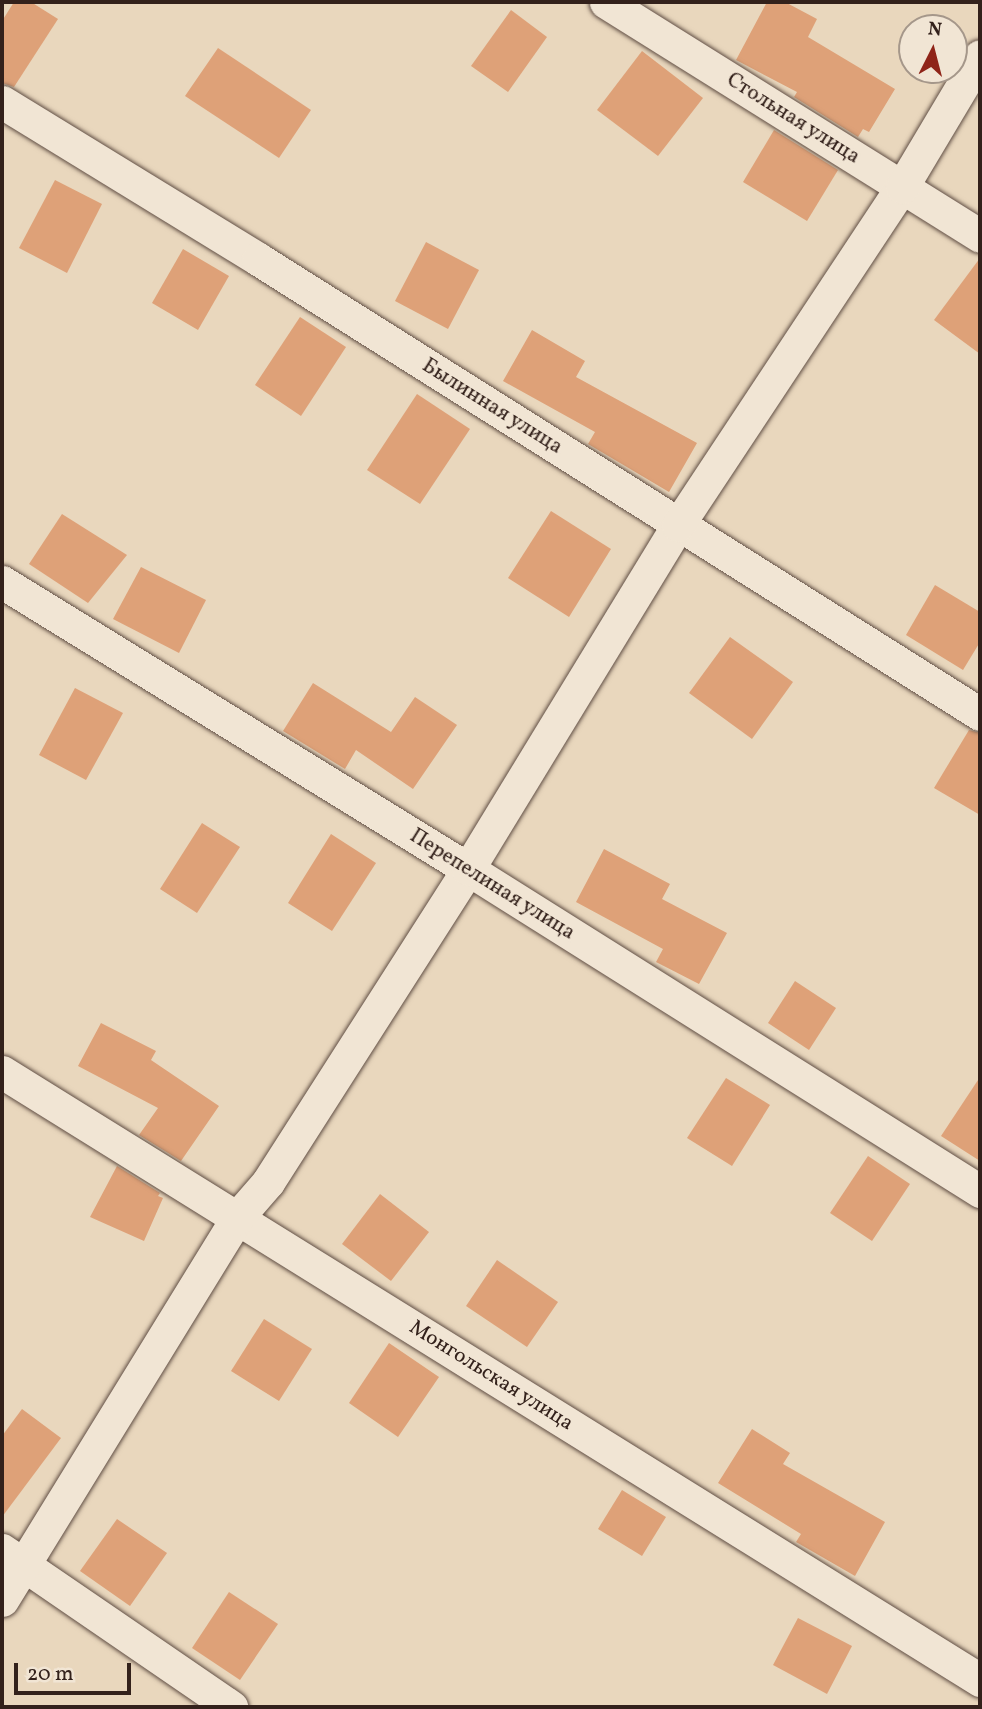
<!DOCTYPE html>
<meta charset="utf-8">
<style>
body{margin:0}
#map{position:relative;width:982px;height:1709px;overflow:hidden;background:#e9d7bd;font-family:Vollkorn,serif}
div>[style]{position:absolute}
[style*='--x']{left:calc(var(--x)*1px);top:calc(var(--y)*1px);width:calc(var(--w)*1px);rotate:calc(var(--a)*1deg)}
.building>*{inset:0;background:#dea178}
.roads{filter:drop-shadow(0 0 2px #604e44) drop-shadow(0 0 2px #604e44)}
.street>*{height:33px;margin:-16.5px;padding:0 16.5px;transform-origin:16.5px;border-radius:16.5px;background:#f1e5d4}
span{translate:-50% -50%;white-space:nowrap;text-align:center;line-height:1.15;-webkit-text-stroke:5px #f1e5d4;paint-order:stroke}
.street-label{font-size:21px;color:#33211b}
.frame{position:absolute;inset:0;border:4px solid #33211b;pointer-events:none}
.north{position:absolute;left:898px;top:14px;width:70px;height:70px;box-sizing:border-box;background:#f1e5d4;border:2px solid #a5978a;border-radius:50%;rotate:6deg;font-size:19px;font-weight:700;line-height:28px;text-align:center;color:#33211b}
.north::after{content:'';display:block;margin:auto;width:24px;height:32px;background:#8f2418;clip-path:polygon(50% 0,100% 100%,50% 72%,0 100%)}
.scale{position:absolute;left:14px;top:1663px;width:117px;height:32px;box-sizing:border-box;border:4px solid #33211b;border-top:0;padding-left:9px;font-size:21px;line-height:24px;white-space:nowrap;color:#33211b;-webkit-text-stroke:5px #f1e5d4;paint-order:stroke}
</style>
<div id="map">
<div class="building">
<i style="clip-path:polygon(14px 2px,31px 2px,58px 19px,14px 87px,2px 83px,2px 21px)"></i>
<i style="clip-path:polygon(767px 2px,785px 2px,817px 19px,808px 37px,895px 89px,869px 132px,863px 129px,858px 137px,794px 97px,797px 92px,736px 60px)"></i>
<i style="clip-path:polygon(511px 10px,547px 37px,508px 92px,471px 66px)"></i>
<i style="clip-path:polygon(218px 48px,311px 110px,279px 158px,185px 96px)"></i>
<i style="clip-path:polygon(642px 51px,703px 98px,658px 156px,597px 110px)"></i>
<i style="clip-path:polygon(774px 130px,838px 170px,807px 221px,743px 182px)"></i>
<i style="clip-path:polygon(55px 180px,102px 204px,67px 273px,19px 248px)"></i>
<i style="clip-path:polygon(426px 242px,479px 270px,448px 329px,395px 301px)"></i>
<i style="clip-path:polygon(183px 249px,229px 276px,198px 330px,152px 303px)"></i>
<i style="clip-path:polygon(980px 258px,980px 354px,934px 320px)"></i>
<i style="clip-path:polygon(300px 317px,346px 347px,301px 416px,255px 385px)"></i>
<i style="clip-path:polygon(532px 330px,585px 361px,576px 377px,697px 443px,669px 492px,588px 444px,595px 432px,503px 381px)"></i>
<i style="clip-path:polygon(417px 394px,470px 429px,420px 504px,367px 470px)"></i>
<i style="clip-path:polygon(551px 511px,611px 549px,569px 617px,508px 578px)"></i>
<i style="clip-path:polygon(62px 514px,127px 555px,88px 603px,29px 564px)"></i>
<i style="clip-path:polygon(141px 567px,206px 600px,179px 653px,113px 619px)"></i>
<i style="clip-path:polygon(935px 585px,980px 612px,980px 642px,963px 670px,906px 635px)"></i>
<i style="clip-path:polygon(730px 637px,793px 682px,752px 739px,689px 693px)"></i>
<i style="clip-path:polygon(313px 683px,391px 732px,415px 697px,457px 725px,413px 789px,356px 750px,345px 769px,283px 731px)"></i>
<i style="clip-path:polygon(75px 688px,123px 713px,86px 780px,39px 755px)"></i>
<i style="clip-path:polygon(969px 730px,980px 733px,980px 815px,934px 788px)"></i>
<i style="clip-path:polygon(202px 823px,240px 847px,197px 913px,160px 889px)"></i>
<i style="clip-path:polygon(331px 834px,376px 863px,332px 931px,288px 903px)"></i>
<i style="clip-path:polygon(604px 849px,670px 884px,662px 899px,727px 933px,699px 984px,656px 962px,663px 949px,576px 902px)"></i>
<i style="clip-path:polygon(795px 981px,836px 1008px,809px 1050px,768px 1023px)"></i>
<i style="clip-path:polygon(101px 1023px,156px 1051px,151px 1060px,219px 1106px,181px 1161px,139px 1135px,158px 1108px,78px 1066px)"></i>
<i style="clip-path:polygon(980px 1077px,980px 1161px,941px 1136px)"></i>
<i style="clip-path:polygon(726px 1078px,770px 1105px,732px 1166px,687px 1138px)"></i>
<i style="clip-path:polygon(868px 1156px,910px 1184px,872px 1241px,830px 1213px)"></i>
<i style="clip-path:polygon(117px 1166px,160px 1193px,158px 1196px,163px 1198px,144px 1241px,90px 1217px)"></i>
<i style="clip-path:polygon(380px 1194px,429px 1232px,391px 1281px,342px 1244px)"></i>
<i style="clip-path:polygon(497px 1260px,558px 1302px,527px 1347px,466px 1306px)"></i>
<i style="clip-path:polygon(264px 1319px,312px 1349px,279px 1401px,231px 1371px)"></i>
<i style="clip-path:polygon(389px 1343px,439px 1377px,398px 1437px,349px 1403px)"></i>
<i style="clip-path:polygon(22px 1409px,61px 1438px,2px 1517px,2px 1436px)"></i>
<i style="clip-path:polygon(752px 1429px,790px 1453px,783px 1464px,885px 1522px,855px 1576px,796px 1542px,801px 1534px,718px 1483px)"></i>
<i style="clip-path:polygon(622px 1490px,666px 1517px,642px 1556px,598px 1529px)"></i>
<i style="clip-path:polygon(117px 1519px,167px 1553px,130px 1606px,80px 1571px)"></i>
<i style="clip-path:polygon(229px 1592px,278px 1624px,240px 1680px,192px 1648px)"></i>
<i style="clip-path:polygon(798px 1618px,852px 1646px,827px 1694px,773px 1665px)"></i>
</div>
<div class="roads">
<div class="street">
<i style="--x:606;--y:2;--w:441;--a:32"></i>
<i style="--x:2;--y:102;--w:300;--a:31.5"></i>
<i style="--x:258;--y:259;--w:853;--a:32.22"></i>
<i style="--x:2;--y:582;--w:547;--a:31.63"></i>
<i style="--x:468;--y:869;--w:605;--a:32.17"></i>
<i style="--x:2;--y:1072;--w:1152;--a:31.87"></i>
<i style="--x:2;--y:1550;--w:278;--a:34.4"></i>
<i style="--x:2;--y:1600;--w:447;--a:-58.4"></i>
<i style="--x:236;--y:1219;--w:49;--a:-49.1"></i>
<i style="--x:268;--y:1182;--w:371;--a:-57.4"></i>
<i style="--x:468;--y:869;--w:403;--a:-58.6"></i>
<i style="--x:678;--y:525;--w:405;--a:-56.5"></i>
<i style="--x:902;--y:187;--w:152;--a:-59.2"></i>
</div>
</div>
<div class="street-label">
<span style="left:793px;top:119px;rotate:32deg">Стольная улица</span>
<span style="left:492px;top:407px;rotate:32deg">Былинная улица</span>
<span style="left:492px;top:885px;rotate:32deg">Перепелиная улица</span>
<span style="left:491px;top:1376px;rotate:32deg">Монгольская улица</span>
</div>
<div class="frame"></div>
<div class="north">N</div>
<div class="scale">20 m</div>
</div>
